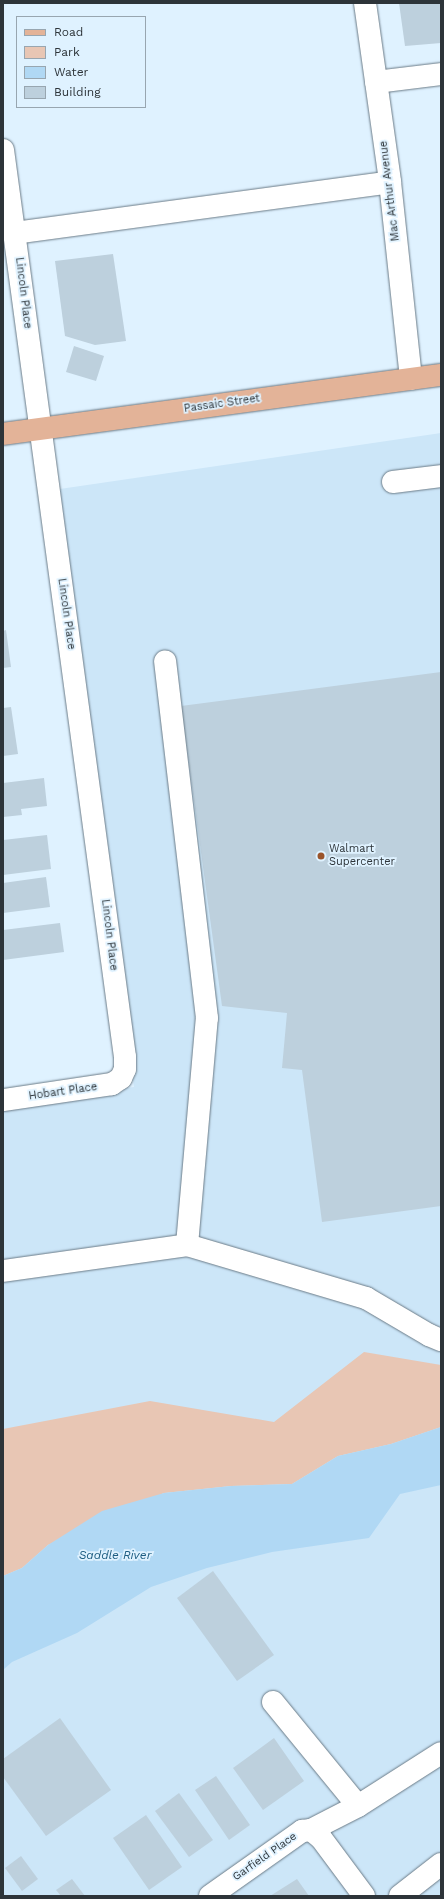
<!DOCTYPE html>
<style>
body{margin:0}
#map{position:relative;width:444px;height:1899px;overflow:hidden;background:#dff2ff;font-family:"Work Sans",sans-serif}
div>[style]{position:absolute}
[style*='--x']{left:calc(var(--x)*1px);top:calc(var(--y)*1px);width:calc(var(--w)*1px);rotate:calc(var(--a)*1deg)}
.built>*{inset:0;background:#cce6f8}
.green>*{inset:0;background:#e8c6b4}
.water>*{inset:0;background:#b0d8f4}
.building>*{inset:0;background:#bdd0dd}
.roads{filter:drop-shadow(0 0 1px #6b7b87) drop-shadow(0 0 1px #6b7b87)}
.minor>*{height:22px;margin:-11px;padding:0 11px;transform-origin:11px;border-radius:11px;background:#fff}
.major>*{height:22px;margin:-11px;padding:0 11px;transform-origin:11px;border-radius:11px;background:#e3b398}
.dots>*{width:11px;height:11px;translate:-50% -50%;box-sizing:border-box;border:2px solid #dff2ff;border-radius:50%}
span{translate:-50% -50%;white-space:nowrap;text-align:center;line-height:1.15;-webkit-text-stroke:3.5px #dff2ff;paint-order:stroke}
.street-label{font-size:11px;color:#2d3439}
.poi-label{font-size:11px;color:#2d3439}
.left{translate:0 -50%;text-align:left}
.water-label{font-size:12px;color:#1d5d82;font-style:italic}
.frame{position:absolute;inset:0;border:4px solid #2d3439;pointer-events:none}
.legend{position:absolute;left:16px;top:16px;width:130px;height:92px;box-sizing:border-box;background:#dff2ff;border:1px solid #98a6b0;margin:0;padding:5px 7px;list-style:none;font-size:12px;color:#2d3439}
.legend li{display:flex;align-items:center;gap:8px;height:20px}
.legend b{width:20px;border:1px solid #98a6b0}
</style>
<div id="map">
<div class="built">
<i style="clip-path:polygon(441px 433px,441px 1896px,3px 1896px,3px 1106px,134px 1087px,53px 490px)"></i>
</div>
<div class="green">
<i style="clip-path:polygon(364px 1352px,441px 1365px,441px 1427px,391px 1444px,338px 1456px,292px 1484px,231px 1486px,164px 1493px,48px 1545px,22px 1568px,3px 1576px,3px 1429px,150px 1401px,274px 1422px)"></i>
</div>
<div class="water">
<i style="clip-path:polygon(441px 1427px,441px 1485px,400px 1494px,369px 1538px,272px 1552px,207px 1568px,151px 1587px,77px 1633px,12px 1662px,3px 1670px,3px 1576px,22px 1568px,48px 1545px,102px 1511px,164px 1493px,231px 1486px,292px 1484px,338px 1456px,391px 1444px)"></i>
</div>
<div class="building">
<i style="clip-path:polygon(399px 3px,441px 3px,441px 43px,405px 46px)"></i>
<i style="clip-path:polygon(113px 254px,126px 341px,95px 345px,65px 336px,55px 261px)"></i>
<i style="clip-path:polygon(74px 346px,104px 356px,96px 381px,66px 372px)"></i>
<i style="clip-path:polygon(6px 630px,11px 667px,3px 668px,3px 631px)"></i>
<i style="clip-path:polygon(441px 672px,441px 1206px,322px 1222px,302px 1070px,282px 1068px,287px 1013px,222px 1006px,181px 706px)"></i>
<i style="clip-path:polygon(11px 707px,18px 754px,3px 756px,3px 708px)"></i>
<i style="clip-path:polygon(44px 778px,47px 806px,21px 809px,22px 815px,3px 817px,3px 783px)"></i>
<i style="clip-path:polygon(47px 835px,51px 869px,3px 875px,3px 840px)"></i>
<i style="clip-path:polygon(46px 877px,50px 907px,3px 913px,3px 883px)"></i>
<i style="clip-path:polygon(60px 923px,64px 952px,3px 960px,3px 930px)"></i>
<i style="clip-path:polygon(213px 1571px,274px 1655px,237px 1681px,177px 1598px)"></i>
<i style="clip-path:polygon(60px 1718px,111px 1790px,46px 1836px,3px 1777px,3px 1759px)"></i>
<i style="clip-path:polygon(274px 1738px,304px 1781px,263px 1810px,233px 1768px)"></i>
<i style="clip-path:polygon(216px 1776px,250px 1825px,229px 1840px,195px 1790px)"></i>
<i style="clip-path:polygon(179px 1793px,213px 1840px,189px 1857px,155px 1811px)"></i>
<i style="clip-path:polygon(146px 1815px,182px 1867px,149px 1890px,113px 1838px)"></i>
<i style="clip-path:polygon(21px 1856px,38px 1879px,22px 1891px,5px 1868px)"></i>
<i style="clip-path:polygon(72px 1879px,85px 1896px,61px 1896px,56px 1890px)"></i>
<i style="clip-path:polygon(297px 1879px,309px 1896px,270px 1896px)"></i>
</div>
<div class="roads">
<div class="minor">
<i style="--x:365;--y:3;--w:181;--a:82"></i>
<i style="--x:390;--y:182;--w:198;--a:83.9"></i>
<i style="--x:376;--y:82;--w:65;--a:-7"></i>
<i style="--x:3;--y:150;--w:915;--a:82.34"></i>
<i style="--x:125;--y:1057;--w:12;--a:90"></i>
<i style="--x:125;--y:1069;--w:10;--a:114"></i>
<i style="--x:121;--y:1078;--w:11;--a:146"></i>
<i style="--x:112;--y:1084;--w:110;--a:171.6"></i>
<i style="--x:15;--y:233;--w:378;--a:-7.7"></i>
<i style="--x:393;--y:482;--w:48;--a:-7.1"></i>
<i style="--x:187;--y:1245;--w:187;--a:16.5"></i>
<i style="--x:366;--y:1298;--w:73;--a:30.4"></i>
<i style="--x:429;--y:1335;--w:13;--a:23"></i>
<i style="--x:3;--y:1271;--w:186;--a:-8"></i>
<i style="--x:187;--y:1245;--w:228;--a:-85"></i>
<i style="--x:207;--y:1018;--w:359;--a:-96.7"></i>
<i style="--x:273;--y:1702;--w:134;--a:50.7"></i>
<i style="--x:311;--y:1830;--w:53;--a:-27.1"></i>
<i style="--x:358;--y:1806;--w:98;--a:-32.6"></i>
<i style="--x:210;--y:1896;--w:113;--a:-35.2"></i>
<i style="--x:302;--y:1831;--w:9;--a:-6"></i>
<i style="--x:311;--y:1830;--w:13;--a:39"></i>
<i style="--x:321;--y:1838;--w:72;--a:53.4"></i>
<i style="--x:400;--y:1896;--w:52;--a:-38"></i>
</div>
<div class="major">
<i style="--x:3;--y:434;--w:442;--a:-7.7"></i>
</div>
</div>
<div class="dots">
<i style="left:321px;top:856px;background:#9a542b"></i>
</div>
<div class="street-label">
<span style="left:390px;top:191px;rotate:-97deg">Mac Arthur Avenue</span>
<span style="left:23px;top:293px;rotate:83deg">Lincoln Place</span>
<span style="left:222px;top:404px;rotate:-8deg">Passaic Street</span>
<span style="left:66px;top:614px;rotate:82deg">Lincoln Place</span>
<span style="left:109px;top:935px;rotate:83deg">Lincoln Place</span>
<span style="left:63px;top:1092px;rotate:-8deg">Hobart Place</span>
<span style="left:265px;top:1857px;rotate:-35deg">Garfield Place</span>
</div>
<div class="poi-label">
<span class="left" style="left:329px;top:856px">Walmart<br>Supercenter</span>
</div>
<div class="water-label">
<span style="left:115px;top:1556px">Saddle River</span>
</div>
<div class="frame"></div>
<ul class="legend">
<li><b style="height:5px;background:#e3b398"></b>Road</li>
<li><b style="height:11px;background:#e8c6b4"></b>Park</li>
<li><b style="height:11px;background:#b0d8f4"></b>Water</li>
<li><b style="height:11px;background:#bdd0dd"></b>Building</li>
</ul>
</div>
